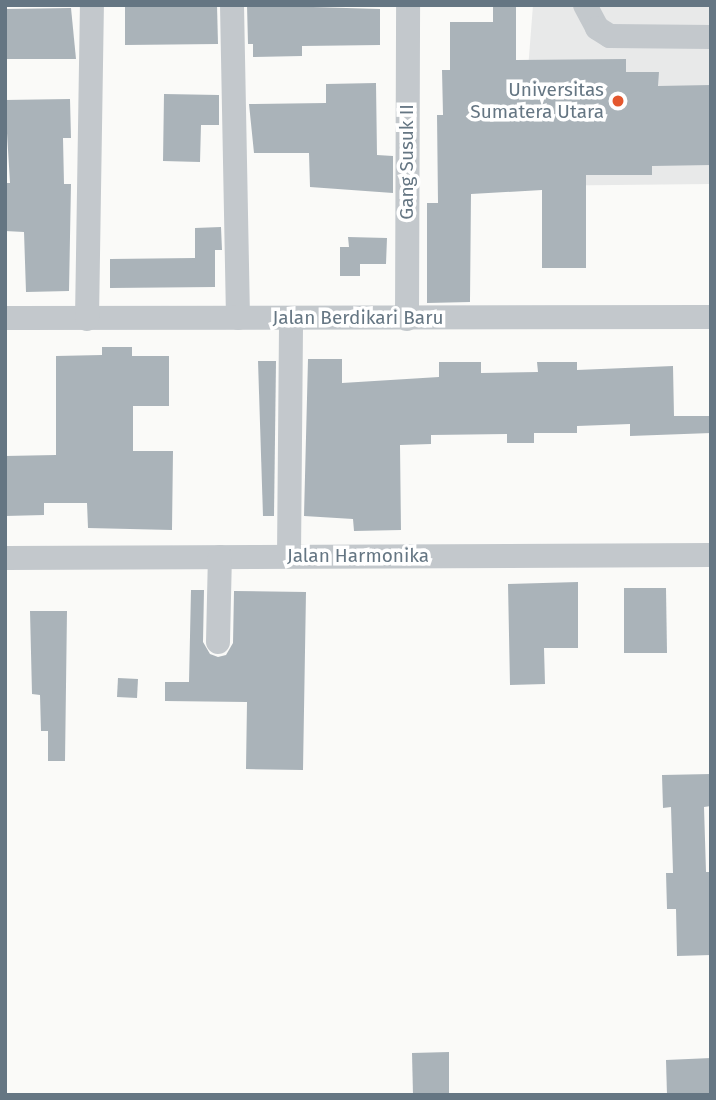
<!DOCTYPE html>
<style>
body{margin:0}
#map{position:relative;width:716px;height:1100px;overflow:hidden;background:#fafaf8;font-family:"Fira Sans",sans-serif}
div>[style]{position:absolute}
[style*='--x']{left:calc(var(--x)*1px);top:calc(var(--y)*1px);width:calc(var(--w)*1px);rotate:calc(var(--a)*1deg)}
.built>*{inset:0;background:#e8e9e9}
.building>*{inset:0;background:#aab3b9}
.minor>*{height:24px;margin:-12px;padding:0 12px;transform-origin:12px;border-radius:12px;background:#c3c8cc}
.dots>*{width:19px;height:19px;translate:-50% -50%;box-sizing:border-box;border:4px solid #fff;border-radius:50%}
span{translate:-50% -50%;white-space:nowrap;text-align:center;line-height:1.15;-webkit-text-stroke:7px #fff;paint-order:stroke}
.poi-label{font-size:19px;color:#657683}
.right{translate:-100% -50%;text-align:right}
.street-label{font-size:19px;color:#657683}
.frame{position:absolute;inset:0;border:7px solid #657683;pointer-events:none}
</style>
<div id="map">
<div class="built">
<i style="clip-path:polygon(533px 5px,711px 5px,711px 184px,519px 186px)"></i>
</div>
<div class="building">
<i style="clip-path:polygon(125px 5px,217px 5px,218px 44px,125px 45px)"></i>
<i style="clip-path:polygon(247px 5px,380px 9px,380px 45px,302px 46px,302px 56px,253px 57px,253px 44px,248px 44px)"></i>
<i style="clip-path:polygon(493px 5px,516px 5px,516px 60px,626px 59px,626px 72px,659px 72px,658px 86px,711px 85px,711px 165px,652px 166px,652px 175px,586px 175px,586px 268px,542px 268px,542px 190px,471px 194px,470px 302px,427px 303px,427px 203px,438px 203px,437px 115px,443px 115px,442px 70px,450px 70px,450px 22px,493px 22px)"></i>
<i style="clip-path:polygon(71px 8px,76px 59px,6px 59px,5px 9px)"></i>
<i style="clip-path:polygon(376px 83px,377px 155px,393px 156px,393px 193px,310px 187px,309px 153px,254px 153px,249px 104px,326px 103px,326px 84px)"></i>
<i style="clip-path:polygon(164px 94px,219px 95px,219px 125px,201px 125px,200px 162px,163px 161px)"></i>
<i style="clip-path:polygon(70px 99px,71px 138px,63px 138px,64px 184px,71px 184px,69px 291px,26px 292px,24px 232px,5px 231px,5px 183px,10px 183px,5px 100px)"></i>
<i style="clip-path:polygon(221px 227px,222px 250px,215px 250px,215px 287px,110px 288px,110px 259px,195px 258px,195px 228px)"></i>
<i style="clip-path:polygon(348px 237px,387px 238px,386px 264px,360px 264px,360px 276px,340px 276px,340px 247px,349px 247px)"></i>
<i style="clip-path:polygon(102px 347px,132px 347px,132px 356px,169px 356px,169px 406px,133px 406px,133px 451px,173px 451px,172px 530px,88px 528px,87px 503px,44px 503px,44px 515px,5px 516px,5px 456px,56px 455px,56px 356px,102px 355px)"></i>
<i style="clip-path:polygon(308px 359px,342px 359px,342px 383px,439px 377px,439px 362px,481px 362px,481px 373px,538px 372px,537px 362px,577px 362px,577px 370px,673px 366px,674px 416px,711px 416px,711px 433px,630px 436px,630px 424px,577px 426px,577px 433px,534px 433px,534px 443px,507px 443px,507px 434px,431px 435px,431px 444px,400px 445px,401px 530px,354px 531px,353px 519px,304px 516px)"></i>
<i style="clip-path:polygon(258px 361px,276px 361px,274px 516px,263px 516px)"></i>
<i style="clip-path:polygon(578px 582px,578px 648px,544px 648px,545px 684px,510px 685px,508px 584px)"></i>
<i style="clip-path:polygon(624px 588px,666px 588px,667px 653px,624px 653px)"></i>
<i style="clip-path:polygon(191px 590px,204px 590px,203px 642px,210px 654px,218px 657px,226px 655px,233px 643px,234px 591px,306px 592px,303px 770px,246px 769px,247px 702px,165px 701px,165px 682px,189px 682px)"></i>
<i style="clip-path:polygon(30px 611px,67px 611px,65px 761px,48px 761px,48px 731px,41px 731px,40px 695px,32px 694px)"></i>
<i style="clip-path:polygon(118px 678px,138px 679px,137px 698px,117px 697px)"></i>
<i style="clip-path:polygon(711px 774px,711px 806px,704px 807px,706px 872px,710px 872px,711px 955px,677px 956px,676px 909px,667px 909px,666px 873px,673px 873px,671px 807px,663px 808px,662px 775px)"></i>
<i style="clip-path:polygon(449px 1052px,449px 1095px,413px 1095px,412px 1053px)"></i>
<i style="clip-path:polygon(711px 1058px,711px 1095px,667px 1095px,666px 1060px)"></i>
</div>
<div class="minor">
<i style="--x:232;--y:5;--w:313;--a:88.9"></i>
<i style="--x:585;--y:5;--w:26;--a:62"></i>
<i style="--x:597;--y:28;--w:15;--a:32"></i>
<i style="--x:610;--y:36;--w:101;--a:0.6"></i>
<i style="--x:5;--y:318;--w:706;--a:-0.08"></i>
<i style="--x:87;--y:319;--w:314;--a:-89.1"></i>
<i style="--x:407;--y:319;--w:314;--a:-89.8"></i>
<i style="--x:289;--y:556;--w:238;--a:-89.5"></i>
<i style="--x:5;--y:558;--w:706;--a:-0.24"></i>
<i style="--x:218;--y:642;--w:85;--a:-88.7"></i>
</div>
<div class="dots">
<i style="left:618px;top:101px;background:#e4572e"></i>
</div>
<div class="poi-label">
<span class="right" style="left:604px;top:101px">Universitas<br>Sumatera Utara</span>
</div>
<div class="street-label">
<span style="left:407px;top:162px;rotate:-90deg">Gang Susuk II</span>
<span style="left:358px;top:318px">Jalan Berdikari Baru</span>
<span style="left:358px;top:556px">Jalan Harmonika</span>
</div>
<div class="frame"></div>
</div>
